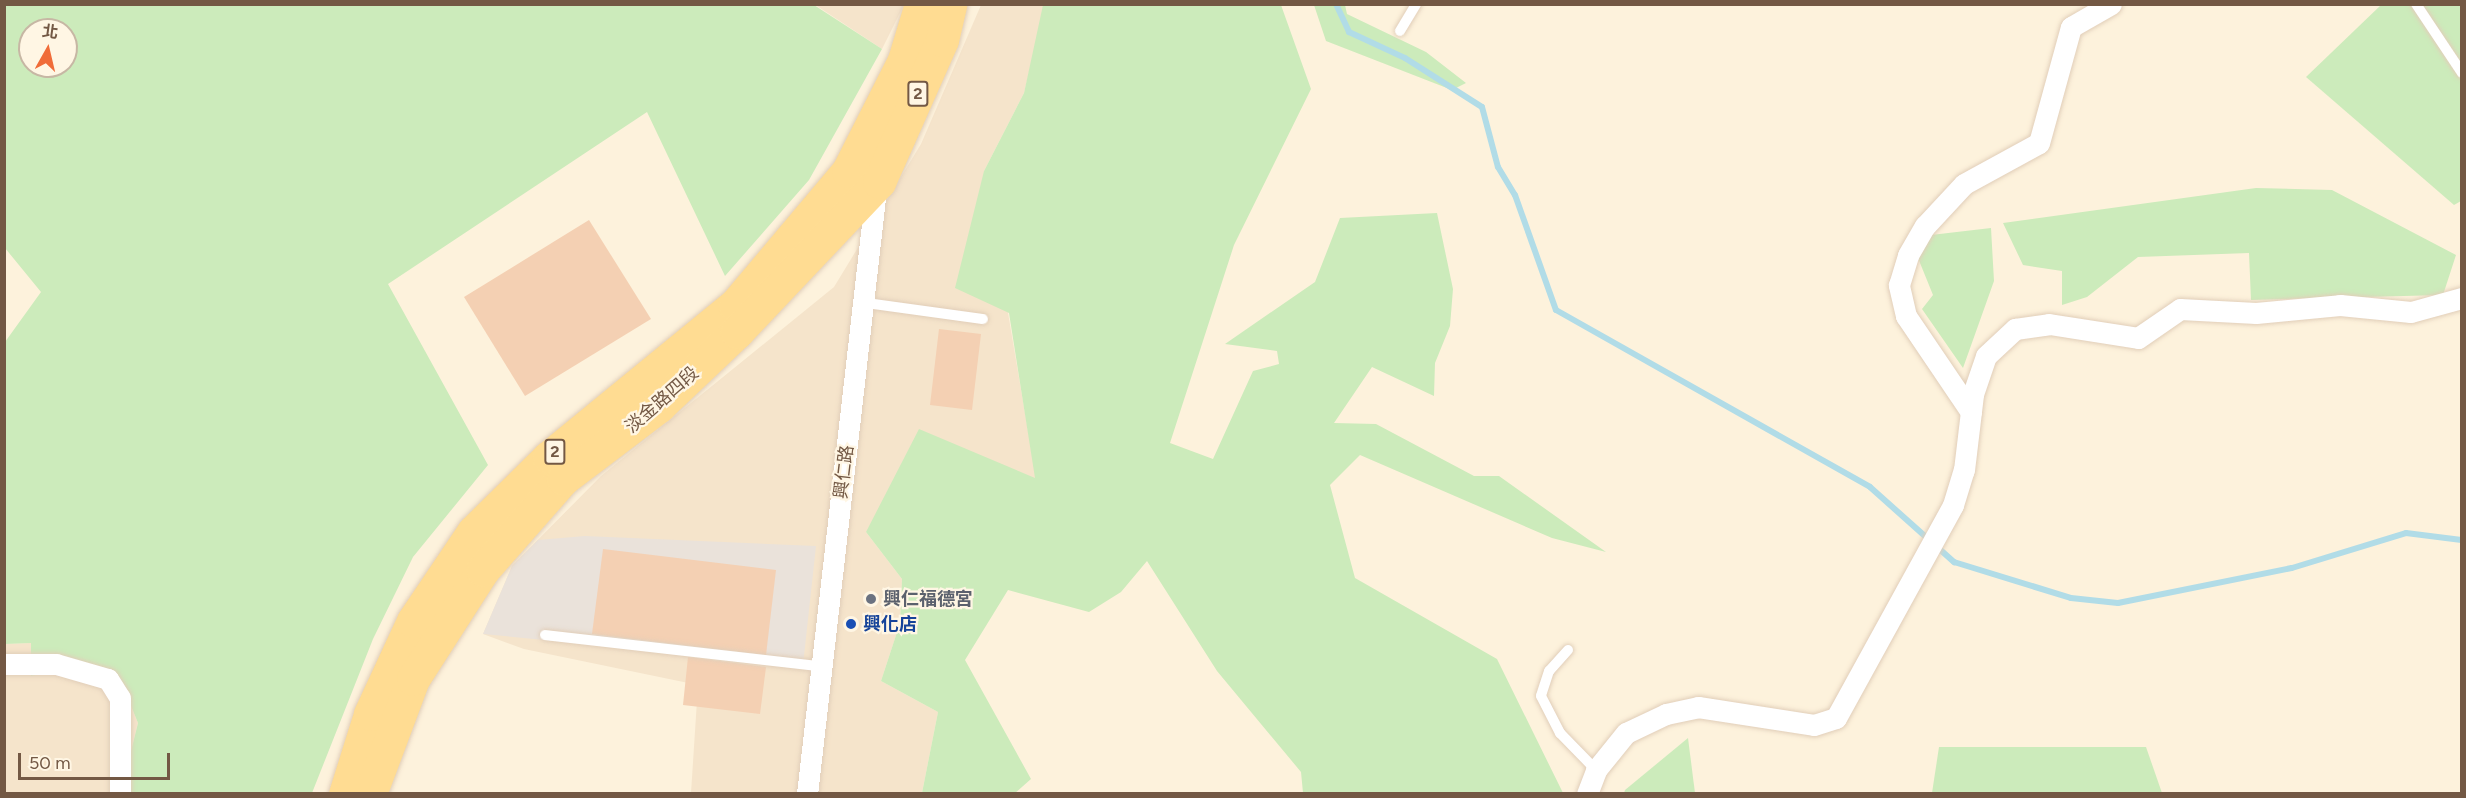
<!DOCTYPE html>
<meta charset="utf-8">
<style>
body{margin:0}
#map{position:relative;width:2466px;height:798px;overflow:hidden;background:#fdf2dc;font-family:Figtree,"Noto Sans TC",sans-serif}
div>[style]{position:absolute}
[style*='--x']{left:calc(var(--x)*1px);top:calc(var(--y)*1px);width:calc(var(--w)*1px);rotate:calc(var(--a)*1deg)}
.residential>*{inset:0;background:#f5e4cb}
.industrial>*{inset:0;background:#eae2da}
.green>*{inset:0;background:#ccebbb}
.stream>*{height:6px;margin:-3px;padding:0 3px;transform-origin:3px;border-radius:3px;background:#b1dce7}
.building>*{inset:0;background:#f4d0b3}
.roads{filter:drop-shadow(0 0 2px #e1ceb9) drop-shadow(0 0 2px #e1ceb9)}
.service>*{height:10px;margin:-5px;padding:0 5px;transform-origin:5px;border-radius:5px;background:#fff}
.minor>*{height:21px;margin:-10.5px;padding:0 10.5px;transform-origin:10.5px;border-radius:10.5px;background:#fff}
.primary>*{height:33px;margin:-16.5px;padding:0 16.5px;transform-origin:16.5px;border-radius:16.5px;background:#ffdc92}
.dots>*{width:16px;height:16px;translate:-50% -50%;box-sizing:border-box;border:3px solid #fff6e4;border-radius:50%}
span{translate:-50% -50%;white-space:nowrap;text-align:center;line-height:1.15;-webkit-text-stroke:4.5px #fff6e4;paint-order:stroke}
.shield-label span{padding:2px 4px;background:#fff6e4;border:2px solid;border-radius:4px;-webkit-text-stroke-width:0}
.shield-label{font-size:16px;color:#735844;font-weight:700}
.street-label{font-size:18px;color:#735844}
.worship-label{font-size:18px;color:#5b616d;font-weight:700}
.left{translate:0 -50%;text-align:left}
.transit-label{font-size:18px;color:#164399;font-weight:700}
.frame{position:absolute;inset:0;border:6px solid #735844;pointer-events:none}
.north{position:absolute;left:18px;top:18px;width:60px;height:60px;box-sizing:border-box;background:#fff6e4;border:2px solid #c7b7a4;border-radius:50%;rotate:8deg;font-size:16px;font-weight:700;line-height:24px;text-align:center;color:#735844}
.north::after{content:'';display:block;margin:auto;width:21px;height:27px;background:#f06c39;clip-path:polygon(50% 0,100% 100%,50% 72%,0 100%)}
.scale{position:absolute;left:18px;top:753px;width:152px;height:27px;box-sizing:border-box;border:3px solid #735844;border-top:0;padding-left:8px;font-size:18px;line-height:21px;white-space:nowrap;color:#735844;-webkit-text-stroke:4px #fff6e4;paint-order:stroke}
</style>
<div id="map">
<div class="residential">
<i style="clip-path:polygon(814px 4px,904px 5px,882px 49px)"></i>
<i style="clip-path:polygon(981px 5px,1045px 6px,1024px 93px,984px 171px,1036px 478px,866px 532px,902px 579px,900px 623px,881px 681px,938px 712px,922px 793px,691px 793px,698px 685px,524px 649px,483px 634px,512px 566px,601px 476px,834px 287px,921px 144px)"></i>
<i style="clip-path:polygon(31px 643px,31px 676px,91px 665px,122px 684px,138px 723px,128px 763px,130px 793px,5px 793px,4px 644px)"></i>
</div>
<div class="industrial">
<i style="clip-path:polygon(585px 536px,816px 546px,803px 665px,483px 634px,512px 566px,538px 540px)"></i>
</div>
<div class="green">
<i style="clip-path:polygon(evenodd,4px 5px,814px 5px,882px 49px,809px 180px,725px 276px,647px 112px,388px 284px,488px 465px,413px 557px,373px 639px,312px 793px,130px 793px,128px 763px,138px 723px,122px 684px,91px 665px,31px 676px,31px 643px,5px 644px,5px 342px,41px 292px,5px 248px,4px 5px,30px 30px,66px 30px,66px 66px,30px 66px,30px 30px)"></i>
<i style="clip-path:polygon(1043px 5px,1281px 5px,1311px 89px,1234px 245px,1170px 443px,1213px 459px,1253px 371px,1279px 364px,1277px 351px,1225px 344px,1315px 282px,1340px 218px,1437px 213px,1453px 289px,1450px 326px,1435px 363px,1434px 396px,1372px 367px,1334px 423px,1376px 424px,1474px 476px,1499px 476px,1606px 552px,1552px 538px,1360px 455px,1330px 485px,1355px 578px,1497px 659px,1563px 793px,1303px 793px,1301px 772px,1217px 671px,1147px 561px,1121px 592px,1089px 612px,1008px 590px,965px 660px,1031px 779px,1015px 793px,922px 793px,938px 712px,881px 681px,900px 623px,902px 579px,866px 532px,919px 429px,1035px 478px,1009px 313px,955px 288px,984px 171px,1024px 93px)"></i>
<i style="clip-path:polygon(1314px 5px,1345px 5px,1347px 14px,1426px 52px,1466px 83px,1452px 90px,1326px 41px)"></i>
<i style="clip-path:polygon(2381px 5px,2461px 5px,2461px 201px,2454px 205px,2306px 77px)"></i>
<i style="clip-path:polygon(2256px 188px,2332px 190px,2456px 255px,2443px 295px,2251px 300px,2249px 253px,2138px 257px,2087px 297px,2062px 305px,2062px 271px,2023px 265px,2003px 223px)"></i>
<i style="clip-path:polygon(1991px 228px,1994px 281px,1963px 368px,1922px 309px,1933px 295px,1918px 258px,1931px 235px)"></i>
<i style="clip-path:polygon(1688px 738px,1695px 793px,1624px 793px,1625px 790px)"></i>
<i style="clip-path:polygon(1939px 747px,2146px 747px,2162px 793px,1932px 793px)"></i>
</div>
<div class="stream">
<i style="--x:1336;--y:4;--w:31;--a:65"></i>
<i style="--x:1349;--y:32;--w:62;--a:24.9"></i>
<i style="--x:1405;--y:58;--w:91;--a:32.5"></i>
<i style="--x:1482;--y:107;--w:62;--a:75.1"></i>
<i style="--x:1498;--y:167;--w:33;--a:59"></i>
<i style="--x:1515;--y:195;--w:122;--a:70.4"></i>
<i style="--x:1556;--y:310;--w:360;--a:29.4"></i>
<i style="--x:1870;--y:487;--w:113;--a:41.8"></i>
<i style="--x:1954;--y:562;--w:122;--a:17.1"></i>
<i style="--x:2071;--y:598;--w:47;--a:6.1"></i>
<i style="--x:2118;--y:603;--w:177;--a:-11.4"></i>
<i style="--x:2292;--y:568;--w:119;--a:-17.1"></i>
<i style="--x:2406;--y:533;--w:56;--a:7.1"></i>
</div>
<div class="building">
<i style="clip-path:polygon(589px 220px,651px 319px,525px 396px,464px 297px)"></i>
<i style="clip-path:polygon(939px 329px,981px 334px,972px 410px,930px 405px)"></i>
<i style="clip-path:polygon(603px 549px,776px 570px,766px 655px,592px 634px)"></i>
<i style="clip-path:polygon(688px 657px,766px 667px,760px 714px,683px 705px)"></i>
</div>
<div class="roads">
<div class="service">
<i style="--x:2416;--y:4;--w:83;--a:56.3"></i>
<i style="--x:1400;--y:31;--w:31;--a:-59"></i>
<i style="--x:866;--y:303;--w:118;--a:7.8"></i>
<i style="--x:545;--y:635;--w:276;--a:6.5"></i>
<i style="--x:1568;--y:650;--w:28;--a:132"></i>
<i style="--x:1549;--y:671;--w:26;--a:108"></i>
<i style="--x:1541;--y:696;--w:42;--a:62.8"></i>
<i style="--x:1560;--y:733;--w:52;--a:45.8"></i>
</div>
<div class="minor">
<i style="--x:1971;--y:412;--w:116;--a:-124.1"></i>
<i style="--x:1906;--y:316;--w:32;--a:-103"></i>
<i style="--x:1899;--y:285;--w:31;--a:-73"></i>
<i style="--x:1908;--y:255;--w:34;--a:-60"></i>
<i style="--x:1925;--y:226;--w:57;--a:-47.1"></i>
<i style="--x:1964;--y:184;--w:85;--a:-28.7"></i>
<i style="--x:2039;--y:143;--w:120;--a:-74.6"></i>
<i style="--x:2071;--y:27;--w:46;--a:-29.9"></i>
<i style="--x:4;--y:664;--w:52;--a:0"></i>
<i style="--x:56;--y:664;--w:54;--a:16.1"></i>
<i style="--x:108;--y:679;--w:22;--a:58"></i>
<i style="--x:120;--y:698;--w:96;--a:90"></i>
<i style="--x:807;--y:794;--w:617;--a:-83.49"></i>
<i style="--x:1587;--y:794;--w:26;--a:-69"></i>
<i style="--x:1596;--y:770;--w:48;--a:-51"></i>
<i style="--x:1626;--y:733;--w:44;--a:-25.4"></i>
<i style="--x:1666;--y:714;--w:33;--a:-12"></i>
<i style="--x:1698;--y:707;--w:117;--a:8.8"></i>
<i style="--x:1814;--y:725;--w:23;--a:-18"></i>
<i style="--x:1836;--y:718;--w:243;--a:-61.2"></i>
<i style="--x:1953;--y:505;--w:37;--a:-73"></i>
<i style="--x:1964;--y:470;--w:77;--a:-83.2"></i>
<i style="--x:1973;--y:394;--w:40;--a:-71.1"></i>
<i style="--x:1986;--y:356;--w:40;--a:-43"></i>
<i style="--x:2015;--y:329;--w:34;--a:-8"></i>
<i style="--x:2049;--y:324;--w:90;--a:8.9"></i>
<i style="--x:2138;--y:338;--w:51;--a:-34.6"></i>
<i style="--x:2180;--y:309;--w:76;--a:3"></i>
<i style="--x:2256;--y:313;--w:84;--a:-5.4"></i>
<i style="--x:2340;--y:305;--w:71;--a:5.6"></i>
<i style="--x:2411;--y:312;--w:53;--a:-15.4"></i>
</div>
<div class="primary">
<i style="--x:345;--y:794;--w:84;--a:-72.6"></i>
<i style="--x:370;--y:714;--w:102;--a:-65.2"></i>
<i style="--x:413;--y:621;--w:107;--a:-56"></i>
<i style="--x:473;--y:532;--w:107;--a:-44.6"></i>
<i style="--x:549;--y:457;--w:240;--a:-39.3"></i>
<i style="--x:735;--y:305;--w:175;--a:-49.9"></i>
<i style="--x:848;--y:171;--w:124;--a:-63.2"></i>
<i style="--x:904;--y:60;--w:59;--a:-73.1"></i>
<i style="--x:370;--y:794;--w:123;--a:-69.5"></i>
<i style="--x:413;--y:679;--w:130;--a:-57.3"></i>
<i style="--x:483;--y:570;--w:121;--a:-48.7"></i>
<i style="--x:563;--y:479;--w:121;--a:-37.2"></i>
<i style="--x:659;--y:406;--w:108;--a:-43.5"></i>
<i style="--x:737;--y:332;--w:207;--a:-46.6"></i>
<i style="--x:879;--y:182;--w:155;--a:-66.1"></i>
<i style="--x:942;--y:40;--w:37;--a:-77"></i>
</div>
</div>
<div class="dots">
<i style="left:871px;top:599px;background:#6b7280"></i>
<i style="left:851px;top:624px;background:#1a4fb4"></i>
</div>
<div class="shield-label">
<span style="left:918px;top:94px">2</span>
<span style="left:555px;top:452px">2</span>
</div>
<div class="street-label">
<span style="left:662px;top:400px;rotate:-41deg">淡金路四段</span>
<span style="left:844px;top:472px;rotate:-83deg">興仁路</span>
</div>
<div class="worship-label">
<span class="left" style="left:883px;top:599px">興仁福德宮</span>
</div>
<div class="transit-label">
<span class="left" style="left:863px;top:624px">興化店</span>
</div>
<div class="frame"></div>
<div class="north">北</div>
<div class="scale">50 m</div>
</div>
